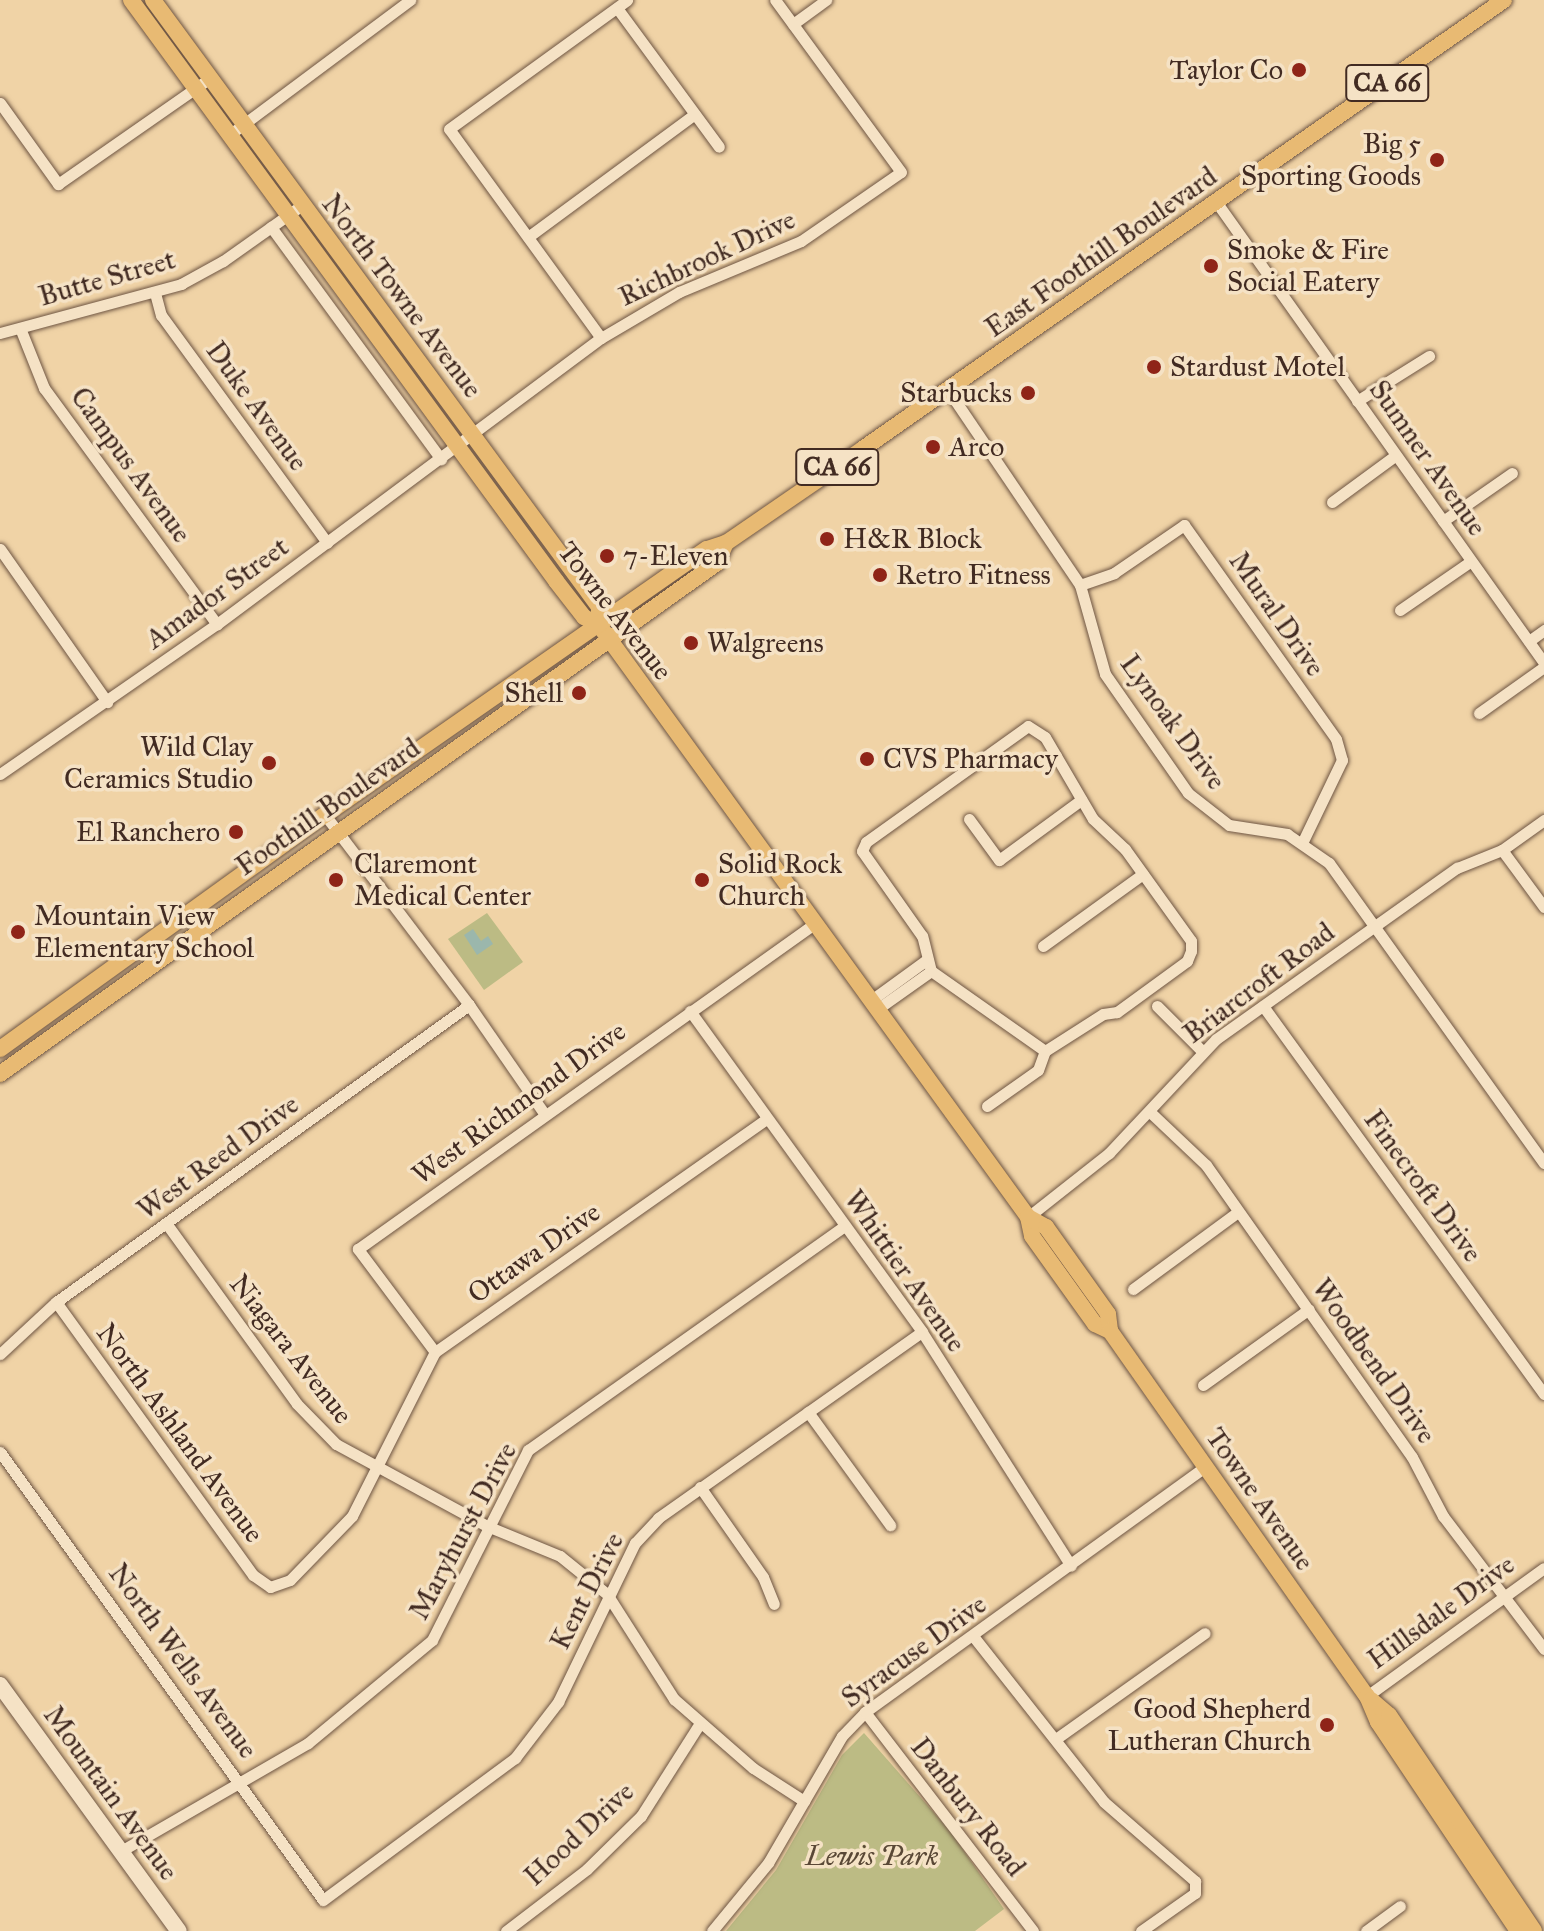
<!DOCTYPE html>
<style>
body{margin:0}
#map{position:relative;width:1544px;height:1931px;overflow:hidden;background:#f0d3a6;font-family:"IM FELL Great Primer",serif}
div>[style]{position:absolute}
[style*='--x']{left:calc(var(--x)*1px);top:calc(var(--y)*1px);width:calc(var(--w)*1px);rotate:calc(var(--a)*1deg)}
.green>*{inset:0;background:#bcbb84}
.water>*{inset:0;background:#9bb7ac}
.roads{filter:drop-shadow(0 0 2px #6e5543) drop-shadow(0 0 2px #6e5543)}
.minor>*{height:11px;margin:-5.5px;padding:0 5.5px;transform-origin:5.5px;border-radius:5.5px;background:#f5e2c5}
.secondary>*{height:16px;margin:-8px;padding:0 8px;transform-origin:8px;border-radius:8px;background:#f5e2c5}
.primary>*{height:16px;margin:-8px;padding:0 8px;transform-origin:8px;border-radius:8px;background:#e8ba73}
.dots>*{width:22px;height:22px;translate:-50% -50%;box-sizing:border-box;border:4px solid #f5e2c5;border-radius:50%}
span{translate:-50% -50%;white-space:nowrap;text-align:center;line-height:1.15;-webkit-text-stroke:7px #f5e2c5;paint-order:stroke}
.shield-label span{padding:2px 6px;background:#f5e2c5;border:2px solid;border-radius:6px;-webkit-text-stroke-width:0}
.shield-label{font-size:26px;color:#422b22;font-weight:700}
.poi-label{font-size:28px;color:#422b22}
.right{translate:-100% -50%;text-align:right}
.left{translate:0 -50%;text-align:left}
.street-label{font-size:28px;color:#422b22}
.park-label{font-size:28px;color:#5a4836;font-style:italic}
</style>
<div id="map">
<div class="green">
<i style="clip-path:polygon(487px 913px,523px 962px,484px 990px,448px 939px)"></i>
<i style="clip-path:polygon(864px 1733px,950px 1831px,1004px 1909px,975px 1931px,726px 1931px,776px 1870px,842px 1755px)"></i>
</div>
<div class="water">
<i style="clip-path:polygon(473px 929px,481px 941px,488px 936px,493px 944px,477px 955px,464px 935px)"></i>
</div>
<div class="roads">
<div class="minor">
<i style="--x:617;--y:8;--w:172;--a:53.7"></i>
<i style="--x:793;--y:24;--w:41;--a:-36"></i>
<i style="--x:0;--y:103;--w:100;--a:54.4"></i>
<i style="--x:58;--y:184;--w:185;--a:-34.9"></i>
<i style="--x:229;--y:135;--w:226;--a:-36.7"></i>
<i style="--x:1217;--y:203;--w:564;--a:54.59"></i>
<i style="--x:271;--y:227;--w:288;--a:53.8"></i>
<i style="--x:528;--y:237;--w:207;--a:-36.4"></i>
<i style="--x:155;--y:293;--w:23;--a:75"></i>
<i style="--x:161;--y:315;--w:282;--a:53.9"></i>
<i style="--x:20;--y:328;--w:65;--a:68.2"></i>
<i style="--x:44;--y:388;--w:293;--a:53.8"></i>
<i style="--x:0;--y:333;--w:188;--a:-15.1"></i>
<i style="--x:181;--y:284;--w:48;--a:-28.7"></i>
<i style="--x:223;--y:261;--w:97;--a:-35.3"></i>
<i style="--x:601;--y:338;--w:258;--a:-126"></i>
<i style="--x:449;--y:129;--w:220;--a:-35.9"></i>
<i style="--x:948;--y:390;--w:235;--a:55.9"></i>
<i style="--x:1080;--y:585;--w:92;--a:74.3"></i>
<i style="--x:1105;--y:674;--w:145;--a:55.1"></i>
<i style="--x:1188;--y:793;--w:52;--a:38"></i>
<i style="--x:1229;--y:825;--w:59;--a:8.8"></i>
<i style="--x:1287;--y:834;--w:51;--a:34.6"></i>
<i style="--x:1329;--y:863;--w:369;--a:54.4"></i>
<i style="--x:1357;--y:401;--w:85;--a:-32"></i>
<i style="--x:1332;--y:502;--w:79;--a:-36.3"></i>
<i style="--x:1443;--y:521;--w:84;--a:-34.8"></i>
<i style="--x:0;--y:549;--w:187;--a:55"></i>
<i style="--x:1080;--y:585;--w:36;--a:-19"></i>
<i style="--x:1114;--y:573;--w:85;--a:-34.4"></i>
<i style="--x:1184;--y:525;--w:262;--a:54.6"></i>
<i style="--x:1336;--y:739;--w:22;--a:74"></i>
<i style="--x:1342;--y:760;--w:90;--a:115.7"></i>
<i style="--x:1400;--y:610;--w:86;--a:-34.6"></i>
<i style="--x:1529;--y:641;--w:19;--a:-36"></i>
<i style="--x:1479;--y:713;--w:80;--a:-35.3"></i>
<i style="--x:1028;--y:726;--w:20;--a:33"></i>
<i style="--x:1045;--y:737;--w:95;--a:59.7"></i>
<i style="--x:1093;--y:819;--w:44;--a:43.2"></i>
<i style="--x:1125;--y:849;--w:113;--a:54.3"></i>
<i style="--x:1191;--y:941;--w:10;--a:90"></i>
<i style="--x:1191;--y:951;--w:11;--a:112"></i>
<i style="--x:1187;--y:961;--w:87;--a:143.9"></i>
<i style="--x:1117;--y:1012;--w:14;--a:172"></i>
<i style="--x:1103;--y:1014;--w:69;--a:147.5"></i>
<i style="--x:1045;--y:1051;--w:139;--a:-144.9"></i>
<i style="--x:931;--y:971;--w:36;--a:-104"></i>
<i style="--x:922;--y:936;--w:104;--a:-125.2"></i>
<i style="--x:862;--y:851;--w:10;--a:-66"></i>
<i style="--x:866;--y:842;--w:199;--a:-35.6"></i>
<i style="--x:0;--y:774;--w:264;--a:-34.7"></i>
<i style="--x:217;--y:624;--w:479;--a:-36.7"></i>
<i style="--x:601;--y:338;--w:91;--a:-30.5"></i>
<i style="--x:679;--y:292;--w:132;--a:-22.7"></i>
<i style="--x:801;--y:241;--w:121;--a:-34.6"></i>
<i style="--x:901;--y:172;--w:213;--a:-126.2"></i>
<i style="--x:325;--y:815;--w:238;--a:52.8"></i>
<i style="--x:469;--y:1005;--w:130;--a:55.3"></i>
<i style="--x:969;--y:819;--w:51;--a:53.8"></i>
<i style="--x:999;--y:860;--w:102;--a:-36.2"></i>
<i style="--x:1502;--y:850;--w:71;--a:53.6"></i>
<i style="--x:1043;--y:946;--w:123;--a:-35.8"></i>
<i style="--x:870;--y:1001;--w:68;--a:-36"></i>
<i style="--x:1157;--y:1006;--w:64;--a:45"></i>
<i style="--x:1263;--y:1006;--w:479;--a:54.1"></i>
<i style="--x:876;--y:1010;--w:67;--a:-35.3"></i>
<i style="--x:690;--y:1011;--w:396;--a:54.1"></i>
<i style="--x:922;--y:1332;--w:277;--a:57.5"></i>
<i style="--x:987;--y:1106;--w:62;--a:-35.2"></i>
<i style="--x:1038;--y:1070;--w:20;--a:-70"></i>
<i style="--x:1150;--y:1112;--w:77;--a:43.4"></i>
<i style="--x:1206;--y:1165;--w:357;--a:54.8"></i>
<i style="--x:1412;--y:1457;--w:67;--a:62.3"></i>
<i style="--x:1443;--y:1516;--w:167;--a:52.8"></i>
<i style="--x:1028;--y:1217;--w:103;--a:-38.3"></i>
<i style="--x:1109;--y:1153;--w:156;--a:-46.8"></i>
<i style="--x:1216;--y:1039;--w:296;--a:-35.4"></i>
<i style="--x:1457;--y:868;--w:48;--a:-21.8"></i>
<i style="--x:1502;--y:850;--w:52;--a:-35.5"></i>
<i style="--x:166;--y:1223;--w:223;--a:54.1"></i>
<i style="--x:297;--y:1404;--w:56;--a:45.7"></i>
<i style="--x:336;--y:1444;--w:172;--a:28.5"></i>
<i style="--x:487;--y:1526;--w:79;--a:22.3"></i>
<i style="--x:560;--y:1556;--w:60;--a:39"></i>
<i style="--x:607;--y:1594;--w:125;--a:57.5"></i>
<i style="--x:674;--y:1699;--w:105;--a:41.1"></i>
<i style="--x:753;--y:1768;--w:61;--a:32.9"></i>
<i style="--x:1133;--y:1289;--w:130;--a:-36.3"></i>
<i style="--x:56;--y:1302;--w:337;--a:54.2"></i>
<i style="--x:253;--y:1575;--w:21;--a:35"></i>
<i style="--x:270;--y:1587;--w:21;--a:-19"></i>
<i style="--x:290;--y:1580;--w:89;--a:-45.9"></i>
<i style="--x:352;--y:1516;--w:184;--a:-63.2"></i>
<i style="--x:435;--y:1352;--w:405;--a:-35.1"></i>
<i style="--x:435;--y:1352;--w:129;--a:-126.8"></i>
<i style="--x:358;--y:1249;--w:560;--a:-35.48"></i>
<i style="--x:0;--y:1354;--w:76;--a:-42.9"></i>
<i style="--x:56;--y:1302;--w:509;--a:-35.72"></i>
<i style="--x:1203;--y:1385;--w:130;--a:-35.6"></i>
<i style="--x:808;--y:1412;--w:140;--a:54"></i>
<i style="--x:0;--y:1452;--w:552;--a:54.21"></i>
<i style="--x:323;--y:1900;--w:239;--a:-36.5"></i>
<i style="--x:515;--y:1758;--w:71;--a:-52.5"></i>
<i style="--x:558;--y:1702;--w:177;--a:-64.2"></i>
<i style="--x:635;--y:1543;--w:34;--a:-47"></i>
<i style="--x:658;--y:1518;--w:323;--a:-35.2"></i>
<i style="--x:700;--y:1487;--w:110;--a:55"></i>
<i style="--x:763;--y:1577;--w:29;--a:68"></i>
<i style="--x:973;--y:1636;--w:211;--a:51.7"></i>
<i style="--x:1104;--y:1802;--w:121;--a:41"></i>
<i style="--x:1195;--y:1881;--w:12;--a:90"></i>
<i style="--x:1195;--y:1893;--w:66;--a:144.9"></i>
<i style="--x:1367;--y:1696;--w:218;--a:-35.9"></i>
<i style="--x:865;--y:1712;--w:276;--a:52.5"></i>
<i style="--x:1057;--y:1738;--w:181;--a:-35.4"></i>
<i style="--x:121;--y:1851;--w:216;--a:-30"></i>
<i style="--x:308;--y:1743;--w:161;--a:-39.7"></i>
<i style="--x:432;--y:1640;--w:213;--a:-63.2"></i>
<i style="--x:528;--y:1450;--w:387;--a:-35.3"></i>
<i style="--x:506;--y:1931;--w:102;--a:-37.4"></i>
<i style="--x:587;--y:1869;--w:76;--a:-44.5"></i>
<i style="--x:641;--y:1816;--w:110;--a:-57.6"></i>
<i style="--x:712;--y:1931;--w:88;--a:-50.5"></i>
<i style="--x:768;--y:1863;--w:147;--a:-59.8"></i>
<i style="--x:842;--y:1736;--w:33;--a:-46"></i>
<i style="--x:865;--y:1712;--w:419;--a:-35.8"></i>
<i style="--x:1366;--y:1931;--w:42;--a:-36.3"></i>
</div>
<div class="secondary">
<i style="--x:0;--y:1685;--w:304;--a:54"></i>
</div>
<div class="primary">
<i style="--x:131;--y:0;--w:720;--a:53.81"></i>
<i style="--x:556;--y:581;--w:46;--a:52.1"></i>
<i style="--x:584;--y:617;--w:17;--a:28"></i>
<i style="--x:599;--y:625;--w:731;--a:54.07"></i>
<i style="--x:1028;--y:1217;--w:19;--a:78"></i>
<i style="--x:1032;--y:1236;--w:108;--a:54.4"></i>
<i style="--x:1095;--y:1324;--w:17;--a:25"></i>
<i style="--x:153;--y:0;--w:753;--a:53.69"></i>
<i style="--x:599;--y:607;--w:18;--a:90"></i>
<i style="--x:0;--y:1049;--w:400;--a:-35.8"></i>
<i style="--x:325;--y:815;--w:465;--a:-34.9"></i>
<i style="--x:707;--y:549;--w:20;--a:-18"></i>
<i style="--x:726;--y:543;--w:168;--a:-34.5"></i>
<i style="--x:864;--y:448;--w:781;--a:-34.99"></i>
<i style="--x:0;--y:1074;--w:880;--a:-35.48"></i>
<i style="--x:717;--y:563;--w:22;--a:-66"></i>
<i style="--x:1028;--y:1217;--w:21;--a:29"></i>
<i style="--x:1046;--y:1227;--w:107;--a:54.5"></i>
<i style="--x:1108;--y:1314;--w:17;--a:83"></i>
<i style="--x:1110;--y:1331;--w:446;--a:54.9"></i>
<i style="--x:1367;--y:1696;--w:28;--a:67"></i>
<i style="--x:1378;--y:1722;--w:252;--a:56.2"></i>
<i style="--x:1371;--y:1700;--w:23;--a:40"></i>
<i style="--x:1389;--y:1715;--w:260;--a:56.1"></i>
</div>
</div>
<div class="dots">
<i style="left:1299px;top:70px;background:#8f2418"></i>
<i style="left:1437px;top:160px;background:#8f2418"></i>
<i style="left:1211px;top:266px;background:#8f2418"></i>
<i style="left:1154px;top:367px;background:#8f2418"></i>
<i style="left:1028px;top:393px;background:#8f2418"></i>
<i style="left:933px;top:447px;background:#8f2418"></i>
<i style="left:827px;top:539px;background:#8f2418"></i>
<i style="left:607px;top:556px;background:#8f2418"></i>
<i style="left:880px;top:575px;background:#8f2418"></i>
<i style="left:691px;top:643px;background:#8f2418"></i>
<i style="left:579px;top:693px;background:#8f2418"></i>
<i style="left:867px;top:759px;background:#8f2418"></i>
<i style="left:269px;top:763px;background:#8f2418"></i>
<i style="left:236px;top:832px;background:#8f2418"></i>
<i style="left:336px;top:880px;background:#8f2418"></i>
<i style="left:702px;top:880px;background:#8f2418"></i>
<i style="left:18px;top:932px;background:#8f2418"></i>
<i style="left:1327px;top:1725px;background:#8f2418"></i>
</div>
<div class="shield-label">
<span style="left:1387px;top:83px">CA 66</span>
<span style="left:837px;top:467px">CA 66</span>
</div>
<div class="poi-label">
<span class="right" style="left:1283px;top:70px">Taylor Co</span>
<span class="right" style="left:1421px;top:160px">Big 5<br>Sporting Goods</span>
<span class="left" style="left:1227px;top:266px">Smoke &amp; Fire<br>Social Eatery</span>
<span class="left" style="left:1170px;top:367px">Stardust Motel</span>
<span class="right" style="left:1012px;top:393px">Starbucks</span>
<span class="left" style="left:949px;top:447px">Arco</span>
<span class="left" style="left:843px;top:539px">H&amp;R Block</span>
<span class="left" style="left:623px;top:556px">7-Eleven</span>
<span class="left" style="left:896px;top:575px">Retro Fitness</span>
<span class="left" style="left:707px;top:643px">Walgreens</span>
<span class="right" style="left:563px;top:693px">Shell</span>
<span class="right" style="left:253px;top:763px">Wild Clay<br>Ceramics Studio</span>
<span class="left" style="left:883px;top:759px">CVS Pharmacy</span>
<span class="right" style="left:220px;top:832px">El Ranchero</span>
<span class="left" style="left:354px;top:880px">Claremont<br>Medical Center</span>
<span class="left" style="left:718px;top:880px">Solid Rock<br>Church</span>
<span class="left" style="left:34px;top:932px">Mountain View<br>Elementary School</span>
<span class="right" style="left:1311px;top:1725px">Good Shepherd<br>Lutheran Church</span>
</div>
<div class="street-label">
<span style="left:1101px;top:252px;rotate:-35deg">East Foothill Boulevard</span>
<span style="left:707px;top:258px;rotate:-25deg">Richbrook Drive</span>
<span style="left:107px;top:278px;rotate:-16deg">Butte Street</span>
<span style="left:402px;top:296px;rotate:53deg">North Towne Avenue</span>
<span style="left:257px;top:406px;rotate:54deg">Duke Avenue</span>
<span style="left:1428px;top:458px;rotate:55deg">Sumner Avenue</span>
<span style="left:131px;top:465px;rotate:54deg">Campus Avenue</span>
<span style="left:217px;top:593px;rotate:-36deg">Amador Street</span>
<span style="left:615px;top:611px;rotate:52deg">Towne Avenue</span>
<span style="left:1277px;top:614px;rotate:55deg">Mural Drive</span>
<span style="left:1173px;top:722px;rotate:54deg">Lynoak Drive</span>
<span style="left:328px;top:807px;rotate:-35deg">Foothill Boulevard</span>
<span style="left:1259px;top:983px;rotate:-37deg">Briarcroft Road</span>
<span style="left:519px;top:1103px;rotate:-36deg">West Richmond Drive</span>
<span style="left:218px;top:1157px;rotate:-36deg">West Reed Drive</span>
<span style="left:1423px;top:1186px;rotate:54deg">Finecroft Drive</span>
<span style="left:534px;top:1253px;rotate:-35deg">Ottawa Drive</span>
<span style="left:905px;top:1271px;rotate:55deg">Whittier Avenue</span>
<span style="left:291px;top:1349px;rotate:52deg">Niagara Avenue</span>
<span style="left:1374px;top:1361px;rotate:55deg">Woodbend Drive</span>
<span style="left:180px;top:1433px;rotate:54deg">North Ashland Avenue</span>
<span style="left:1260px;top:1499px;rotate:55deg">Towne Avenue</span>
<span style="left:463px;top:1531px;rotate:-62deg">Maryhurst Drive</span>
<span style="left:587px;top:1591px;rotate:-63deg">Kent Drive</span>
<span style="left:1441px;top:1612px;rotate:-36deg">Hillsdale Drive</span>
<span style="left:914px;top:1651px;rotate:-36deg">Syracuse Drive</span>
<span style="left:183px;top:1661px;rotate:54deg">North Wells Avenue</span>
<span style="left:111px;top:1793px;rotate:54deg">Mountain Avenue</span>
<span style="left:968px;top:1807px;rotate:52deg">Danbury Road</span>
<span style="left:579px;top:1834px;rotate:-43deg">Hood Drive</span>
</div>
<div class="park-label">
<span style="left:872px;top:1856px">Lewis Park</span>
</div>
</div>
